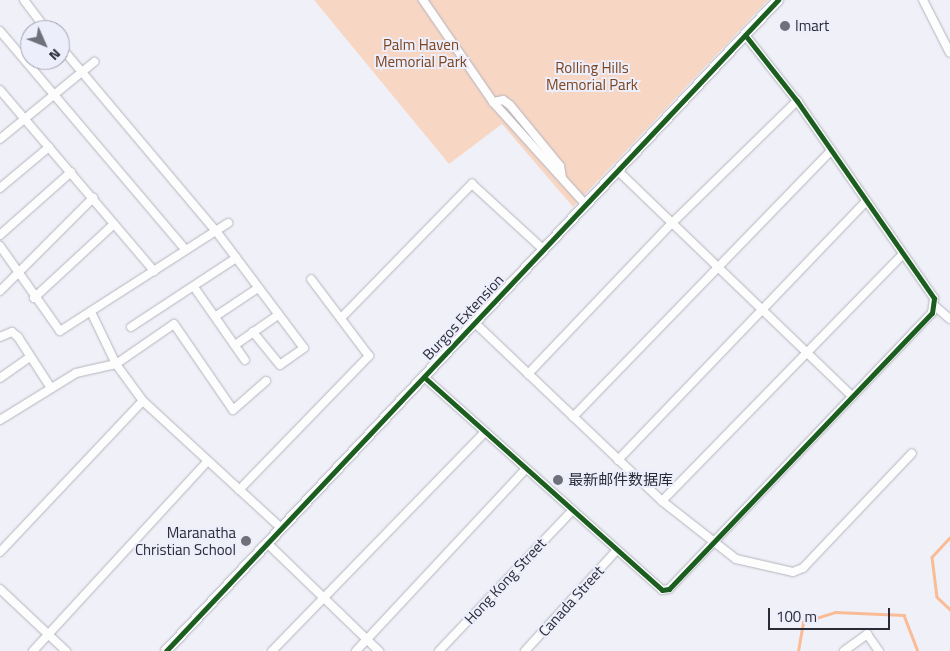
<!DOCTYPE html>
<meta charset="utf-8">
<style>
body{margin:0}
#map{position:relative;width:950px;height:651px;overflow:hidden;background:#f0f1f8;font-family:"Titillium Web","Noto Sans SC",sans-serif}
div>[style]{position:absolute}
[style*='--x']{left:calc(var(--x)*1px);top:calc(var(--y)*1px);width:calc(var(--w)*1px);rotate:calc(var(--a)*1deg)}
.green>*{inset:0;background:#f8d6c4}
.stream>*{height:2.5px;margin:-1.25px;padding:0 1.25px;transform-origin:1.25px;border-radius:1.25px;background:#f9bc97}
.roads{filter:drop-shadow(0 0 1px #b3b4bd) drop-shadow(0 0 1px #b3b4bd)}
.minor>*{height:8px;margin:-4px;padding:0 4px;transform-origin:4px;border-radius:4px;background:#fdfdfe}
.secondary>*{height:10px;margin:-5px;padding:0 5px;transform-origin:5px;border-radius:5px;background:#fdfdfe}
.cycleway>*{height:5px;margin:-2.5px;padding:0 2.5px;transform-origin:2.5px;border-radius:2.5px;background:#1b5e20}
.dots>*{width:14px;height:14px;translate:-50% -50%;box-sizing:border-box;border:2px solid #edeefb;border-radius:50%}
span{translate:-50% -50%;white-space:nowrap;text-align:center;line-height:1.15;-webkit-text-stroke:4px #edeefb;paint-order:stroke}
.poi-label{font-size:15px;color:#2b2b38}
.left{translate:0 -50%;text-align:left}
.right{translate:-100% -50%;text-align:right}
.park-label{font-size:15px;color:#7d441d}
.street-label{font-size:15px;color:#2b2b38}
.north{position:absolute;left:20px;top:20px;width:50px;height:50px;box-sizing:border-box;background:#edeefb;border:1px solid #9fa0ad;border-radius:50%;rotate:134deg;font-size:14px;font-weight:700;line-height:20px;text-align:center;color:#2b2b38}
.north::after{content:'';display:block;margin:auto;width:18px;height:22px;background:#70707b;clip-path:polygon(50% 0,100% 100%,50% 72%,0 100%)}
.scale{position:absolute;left:768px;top:608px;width:122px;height:22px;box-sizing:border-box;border:2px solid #2b2b38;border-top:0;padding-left:6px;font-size:15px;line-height:18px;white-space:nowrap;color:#2b2b38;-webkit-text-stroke:4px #edeefb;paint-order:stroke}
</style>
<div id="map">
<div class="green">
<i style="clip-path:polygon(314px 0,768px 0,573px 207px,502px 124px,449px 164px)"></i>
</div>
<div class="stream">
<i style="--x:950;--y:538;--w:26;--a:133"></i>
<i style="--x:932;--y:557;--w:40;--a:82.9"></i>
<i style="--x:937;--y:597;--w:18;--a:43"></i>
<i style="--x:798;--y:651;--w:29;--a:-80"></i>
<i style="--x:803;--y:622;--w:34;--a:-17"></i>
<i style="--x:835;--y:612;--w:69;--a:2.5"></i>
<i style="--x:904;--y:615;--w:39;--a:69"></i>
</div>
<div class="roads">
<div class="minor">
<i style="--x:24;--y:0;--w:38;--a:53"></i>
<i style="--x:423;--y:0;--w:124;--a:55.5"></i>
<i style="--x:493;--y:102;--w:139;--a:47.9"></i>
<i style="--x:923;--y:0;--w:59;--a:63"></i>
<i style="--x:0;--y:31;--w:287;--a:49.7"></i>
<i style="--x:60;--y:46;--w:242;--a:49.9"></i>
<i style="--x:216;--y:231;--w:146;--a:53.1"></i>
<i style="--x:304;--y:348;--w:29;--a:145"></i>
<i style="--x:280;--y:365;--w:43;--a:-129.3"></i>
<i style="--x:0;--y:90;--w:238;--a:49.6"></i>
<i style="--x:493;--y:102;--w:10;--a:-11"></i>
<i style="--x:503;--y:100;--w:9;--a:36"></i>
<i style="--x:510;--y:105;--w:79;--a:50.7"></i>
<i style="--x:560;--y:166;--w:11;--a:80"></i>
<i style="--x:0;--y:139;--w:122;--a:-39.3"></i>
<i style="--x:618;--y:171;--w:323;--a:43.9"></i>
<i style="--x:0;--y:188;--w:64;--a:-39.9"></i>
<i style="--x:0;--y:235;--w:95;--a:-41.6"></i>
<i style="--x:0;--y:246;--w:104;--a:54.8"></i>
<i style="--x:60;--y:331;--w:200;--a:-32.7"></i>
<i style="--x:194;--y:287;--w:89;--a:55.1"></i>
<i style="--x:0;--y:291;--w:132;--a:-45"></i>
<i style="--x:34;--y:298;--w:109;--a:-42.8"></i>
<i style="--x:936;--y:307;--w:18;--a:41"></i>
<i style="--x:91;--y:312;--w:58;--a:64.3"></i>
<i style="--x:116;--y:364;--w:46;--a:53.9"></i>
<i style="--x:143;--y:401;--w:188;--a:42.6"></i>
<i style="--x:216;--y:316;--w:50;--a:-33.7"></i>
<i style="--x:343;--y:316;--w:185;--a:-45.7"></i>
<i style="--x:472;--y:184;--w:98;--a:42.5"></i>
<i style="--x:475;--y:323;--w:258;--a:43.6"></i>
<i style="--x:662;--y:501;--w:94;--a:38.1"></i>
<i style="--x:736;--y:559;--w:58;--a:12.8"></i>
<i style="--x:793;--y:572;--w:11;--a:-22"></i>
<i style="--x:803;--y:568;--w:158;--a:-46.5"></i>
<i style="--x:131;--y:327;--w:126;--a:-33.3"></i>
<i style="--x:0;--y:337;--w:13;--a:-23"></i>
<i style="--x:12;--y:332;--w:8;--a:40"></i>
<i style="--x:18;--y:337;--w:61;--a:57.1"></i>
<i style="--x:235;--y:345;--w:52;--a:-34.9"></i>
<i style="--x:528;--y:374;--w:209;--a:-46.4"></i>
<i style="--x:672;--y:223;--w:175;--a:-44.3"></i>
<i style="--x:424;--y:377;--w:319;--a:41.8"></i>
<i style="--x:662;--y:590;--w:7;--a:-8"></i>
<i style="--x:669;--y:589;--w:381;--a:-46.4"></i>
<i style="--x:932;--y:313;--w:15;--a:-82"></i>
<i style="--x:934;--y:298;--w:240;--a:-124.8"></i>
<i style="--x:797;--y:101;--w:84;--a:-128.2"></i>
<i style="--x:0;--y:378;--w:37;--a:-35"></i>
<i style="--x:573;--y:417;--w:371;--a:-45.9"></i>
<i style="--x:0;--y:420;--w:89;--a:-31.7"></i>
<i style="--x:76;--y:373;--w:41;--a:-12.7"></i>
<i style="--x:116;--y:364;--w:70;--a:-34.6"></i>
<i style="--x:174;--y:324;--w:104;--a:55.5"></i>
<i style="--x:233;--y:410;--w:44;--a:-41.3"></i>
<i style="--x:618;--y:460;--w:359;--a:-46.2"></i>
<i style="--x:239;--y:490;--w:187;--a:-45.9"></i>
<i style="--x:369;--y:356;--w:96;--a:-127"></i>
<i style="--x:662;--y:501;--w:345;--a:-45.7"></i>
<i style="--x:267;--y:543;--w:156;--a:44"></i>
<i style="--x:0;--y:552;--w:208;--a:-46.6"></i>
<i style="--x:0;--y:589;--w:91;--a:43.2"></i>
<i style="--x:33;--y:651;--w:258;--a:-47.4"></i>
<i style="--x:272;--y:651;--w:305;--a:-45.8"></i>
<i style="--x:356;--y:651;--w:249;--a:-47"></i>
<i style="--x:439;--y:651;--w:193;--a:-46.5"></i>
<i style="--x:525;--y:651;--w:135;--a:-47.7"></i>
<i style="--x:844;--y:651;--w:29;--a:-36"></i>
<i style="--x:867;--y:634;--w:21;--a:55"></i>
</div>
<div class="secondary">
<i style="--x:166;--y:651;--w:894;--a:-46.77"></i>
</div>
</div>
<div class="cycleway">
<i style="--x:424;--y:377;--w:319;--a:41.8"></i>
<i style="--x:662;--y:590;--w:7;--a:-8"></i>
<i style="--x:669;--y:589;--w:381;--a:-46.4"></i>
<i style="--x:932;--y:313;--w:15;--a:-82"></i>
<i style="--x:934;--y:298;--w:240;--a:-124.8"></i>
<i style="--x:797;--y:101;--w:84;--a:-128.2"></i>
<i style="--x:166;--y:651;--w:894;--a:-46.77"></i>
</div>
<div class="dots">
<i style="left:785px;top:26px;background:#70707b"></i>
<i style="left:558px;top:480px;background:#70707b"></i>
<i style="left:246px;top:541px;background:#70707b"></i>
</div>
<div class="poi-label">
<span class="left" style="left:795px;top:26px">Imart</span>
<span class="left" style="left:568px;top:480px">最新邮件数据库</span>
<span class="right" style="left:236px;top:541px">Maranatha<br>Christian School</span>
</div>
<div class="park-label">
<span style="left:421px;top:53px">Palm Haven<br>Memorial Park</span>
<span style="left:592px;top:76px">Rolling Hills<br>Memorial Park</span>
</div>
<div class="street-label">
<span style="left:463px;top:317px;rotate:-47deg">Burgos Extension</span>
<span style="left:505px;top:581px;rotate:-47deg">Hong Kong Street</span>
<span style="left:571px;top:601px;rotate:-48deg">Canada Street</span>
</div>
<div class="north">N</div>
<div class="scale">100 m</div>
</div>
